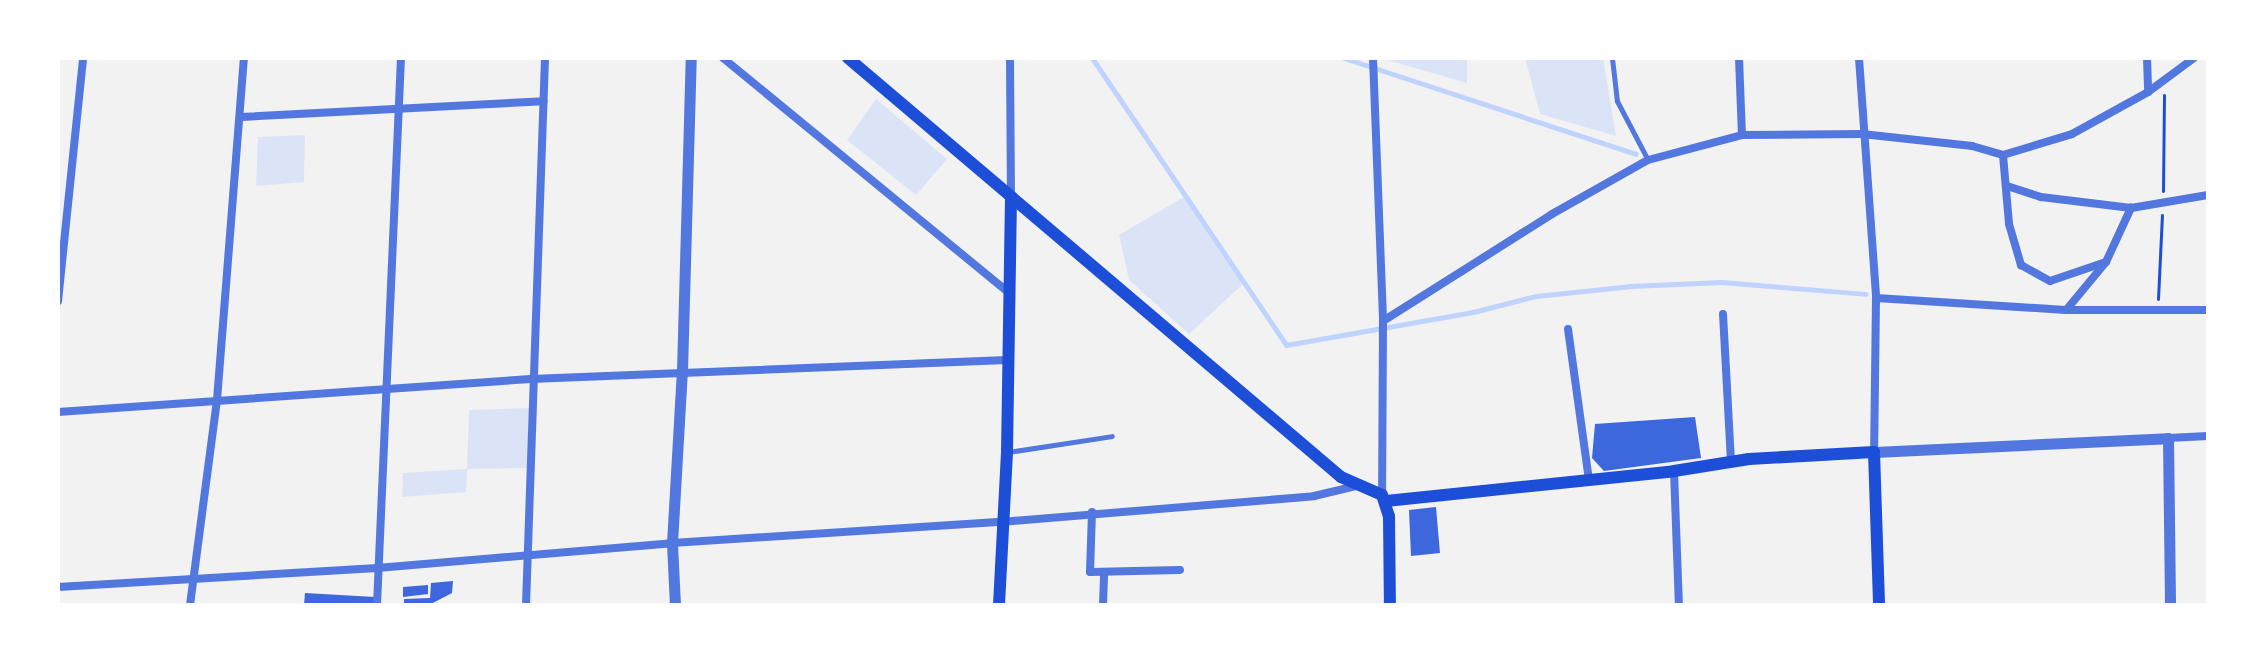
<!DOCTYPE html>
<style>
body{margin:0}
#map{position:relative;width:2266px;height:663px;overflow:hidden;background:#f2f2f2;font-family:"Varela Round",sans-serif}
div>[style]{position:absolute}
[style*='--x']{left:calc(var(--x)*1px);top:calc(var(--y)*1px);width:calc(var(--w)*1px);rotate:calc(var(--a)*1deg)}
.green>*{inset:0;background:#dbe4f7}
.stream>*{height:5px;margin:-2.5px;padding:0 2.5px;transform-origin:2.5px;border-radius:2.5px;background:#bfd3fe}
.building>*{inset:0;background:#3d67dc}
.path>*{height:3px;margin:-1.5px;padding:0 1.5px;transform-origin:1.5px;border-radius:1.5px;background:#1d4ed8}
.service>*{height:5px;margin:-2.5px;padding:0 2.5px;transform-origin:2.5px;border-radius:2.5px;background:#5277de}
.minor>*{height:8px;margin:-4px;padding:0 4px;transform-origin:4px;border-radius:4px;background:#5277de}
.tertiary>*{height:11px;margin:-5.5px;padding:0 5.5px;transform-origin:5.5px;border-radius:5.5px;background:#5277de}
.secondary>*{height:12px;margin:-6px;padding:0 6px;transform-origin:6px;border-radius:6px;background:#1d4ed8}
span{translate:-50% -50%;white-space:nowrap;text-align:center;line-height:1.15;-webkit-text-stroke:6px #fff;paint-order:stroke}
.frame{position:absolute;inset:0;border:60px solid #fff;pointer-events:none}
</style>
<div id="map">
<div class="green">
<i style="clip-path:polygon(1387px 58px,1467px 58px,1467px 83px,1387px 60px)"></i>
<i style="clip-path:polygon(1525px 58px,1603px 58px,1616px 136px,1540px 114px)"></i>
<i style="clip-path:polygon(876px 99px,947px 159px,916px 195px,847px 140px)"></i>
<i style="clip-path:polygon(305px 135px,304px 182px,256px 186px,258px 137px)"></i>
<i style="clip-path:polygon(1184px 197px,1244px 283px,1189px 334px,1129px 280px,1119px 235px)"></i>
<i style="clip-path:polygon(529px 408px,527px 468px,467px 469px,466px 492px,402px 497px,403px 473px,467px 469px,469px 410px)"></i>
</div>
<div class="stream">
<i style="--x:1092;--y:58;--w:346;--a:55.9"></i>
<i style="--x:1286;--y:345;--w:190;--a:-10"></i>
<i style="--x:1473;--y:312;--w:65;--a:-14.3"></i>
<i style="--x:1536;--y:296;--w:96;--a:-6"></i>
<i style="--x:1631;--y:286;--w:90;--a:-2.5"></i>
<i style="--x:1721;--y:282;--w:145;--a:4.7"></i>
<i style="--x:1344;--y:58;--w:307;--a:18.2"></i>
</div>
<div class="building">
<i style="clip-path:polygon(1695px 417px,1701px 458px,1604px 471px,1592px 458px,1595px 424px)"></i>
<i style="clip-path:polygon(1436px 507px,1440px 553px,1411px 556px,1409px 510px)"></i>
<i style="clip-path:polygon(453px 581px,452px 593px,429px 605px,404px 605px,404px 599px,430px 598px,431px 583px)"></i>
<i style="clip-path:polygon(428px 585px,428px 594px,403px 597px,403px 587px)"></i>
<i style="clip-path:polygon(305px 593px,375px 597px,375px 605px,304px 605px)"></i>
</div>
<div class="path">
<i style="--x:2163;--y:191;--w:96;--a:-89.4"></i>
<i style="--x:2158;--y:299;--w:84;--a:-87.3"></i>
</div>
<div class="service">
<i style="--x:1612;--y:58;--w:43;--a:83.4"></i>
<i style="--x:1617;--y:101;--w:67;--a:62.3"></i>
<i style="--x:1008;--y:452;--w:105;--a:-8.7"></i>
</div>
<div class="minor">
<i style="--x:723;--y:58;--w:367;--a:39.4"></i>
<i style="--x:1010;--y:58;--w:139;--a:89.6"></i>
<i style="--x:1373;--y:58;--w:263;--a:87.8"></i>
<i style="--x:1383;--y:321;--w:174;--a:90.3"></i>
<i style="--x:1739;--y:58;--w:77;--a:87.8"></i>
<i style="--x:1859;--y:58;--w:241;--a:85.9"></i>
<i style="--x:1876;--y:298;--w:154;--a:90.7"></i>
<i style="--x:2147;--y:58;--w:34;--a:88"></i>
<i style="--x:241;--y:117;--w:303;--a:-3"></i>
<i style="--x:2003;--y:155;--w:69;--a:85"></i>
<i style="--x:2009;--y:224;--w:43;--a:73.7"></i>
<i style="--x:2021;--y:265;--w:33;--a:29"></i>
<i style="--x:2050;--y:281;--w:59;--a:-18.7"></i>
<i style="--x:2007;--y:186;--w:36;--a:18"></i>
<i style="--x:2041;--y:197;--w:91;--a:7"></i>
<i style="--x:2131;--y:208;--w:78;--a:-9.6"></i>
<i style="--x:1876;--y:298;--w:190;--a:3.6"></i>
<i style="--x:2066;--y:310;--w:142;--a:0"></i>
<i style="--x:58;--y:301;--w:244;--a:-84.1"></i>
<i style="--x:2067;--y:309;--w:61;--a:-50.3"></i>
<i style="--x:2106;--y:262;--w:60;--a:-65.2"></i>
<i style="--x:1723;--y:314;--w:148;--a:86.9"></i>
<i style="--x:1383;--y:321;--w:200;--a:-32.3"></i>
<i style="--x:1552;--y:214;--w:110;--a:-29.4"></i>
<i style="--x:1648;--y:160;--w:97;--a:-14.9"></i>
<i style="--x:1742;--y:135;--w:120;--a:-0.5"></i>
<i style="--x:1862;--y:134;--w:111;--a:6.2"></i>
<i style="--x:1972;--y:146;--w:32;--a:16"></i>
<i style="--x:2003;--y:155;--w:72;--a:-16.9"></i>
<i style="--x:2072;--y:134;--w:87;--a:-28.9"></i>
<i style="--x:2148;--y:92;--w:57;--a:-36.5"></i>
<i style="--x:1568;--y:329;--w:152;--a:82.1"></i>
<i style="--x:58;--y:412;--w:474;--a:-4"></i>
<i style="--x:531;--y:379;--w:476;--a:-2.3"></i>
<i style="--x:2168;--y:438;--w:40;--a:-2.9"></i>
<i style="--x:1674;--y:471;--w:134;--a:87.9"></i>
<i style="--x:1092;--y:512;--w:60;--a:91.9"></i>
<i style="--x:1090;--y:572;--w:90;--a:-1.3"></i>
<i style="--x:58;--y:587;--w:320;--a:-3.4"></i>
<i style="--x:377;--y:568;--w:296;--a:-4.8"></i>
<i style="--x:672;--y:543;--w:330;--a:-3.7"></i>
<i style="--x:1001;--y:522;--w:314;--a:-4.7"></i>
<i style="--x:1314;--y:496;--w:43;--a:-13.4"></i>
<i style="--x:190;--y:605;--w:207;--a:-82.5"></i>
<i style="--x:217;--y:400;--w:343;--a:-85.5"></i>
<i style="--x:377;--y:605;--w:548;--a:-87.49"></i>
<i style="--x:526;--y:605;--w:547;--a:-88.01"></i>
<i style="--x:1103;--y:605;--w:33;--a:-88"></i>
</div>
<div class="tertiary">
<i style="--x:1874;--y:452;--w:294;--a:-2.7"></i>
<i style="--x:2168;--y:438;--w:167;--a:89.3"></i>
<i style="--x:675;--y:605;--w:62;--a:-92.8"></i>
<i style="--x:672;--y:543;--w:172;--a:-86.7"></i>
<i style="--x:682;--y:371;--w:313;--a:-88.4"></i>
</div>
<div class="secondary">
<i style="--x:848;--y:58;--w:647;--a:40.36"></i>
<i style="--x:1341;--y:477;--w:45;--a:23.7"></i>
<i style="--x:1382;--y:495;--w:22;--a:72"></i>
<i style="--x:1389;--y:516;--w:89;--a:89.4"></i>
<i style="--x:1386;--y:501;--w:290;--a:-5.9"></i>
<i style="--x:1674;--y:471;--w:76;--a:-9.1"></i>
<i style="--x:1749;--y:459;--w:125;--a:-3.2"></i>
<i style="--x:1874;--y:452;--w:153;--a:88.1"></i>
<i style="--x:999;--y:605;--w:153;--a:-87"></i>
<i style="--x:1007;--y:452;--w:254;--a:-89.1"></i>
</div>
<div class="frame"></div>
</div>
